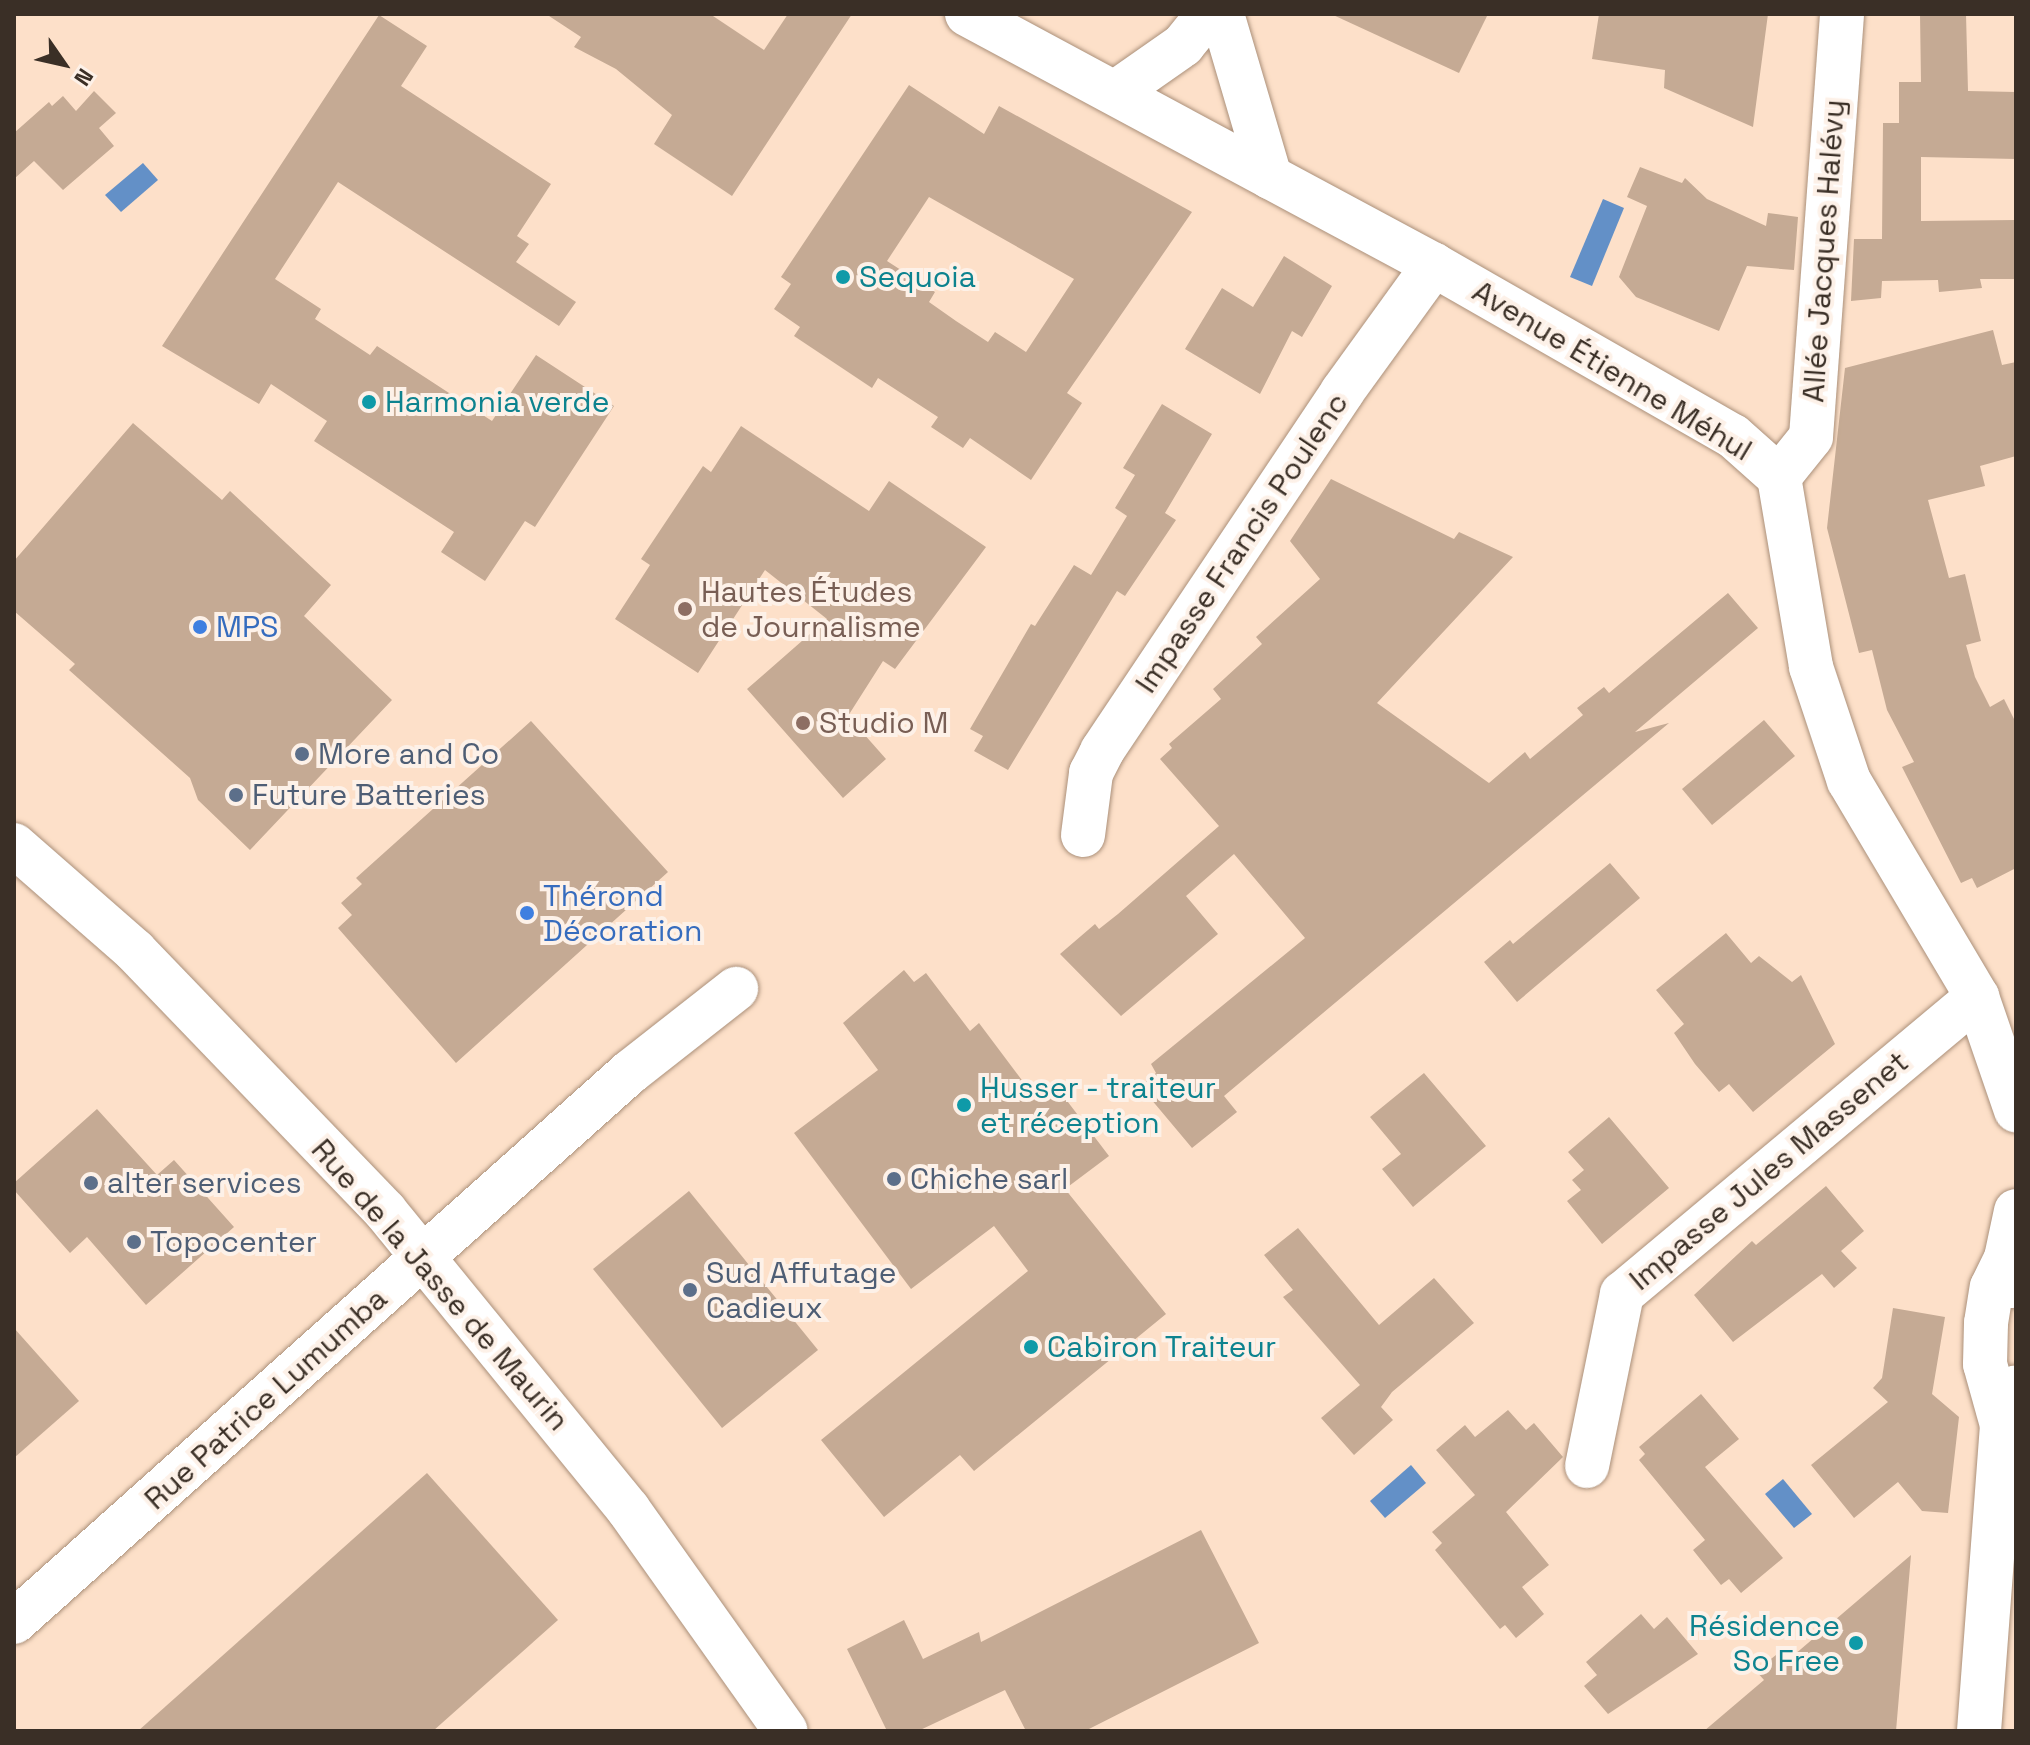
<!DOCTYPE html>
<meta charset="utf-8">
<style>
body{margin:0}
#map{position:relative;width:2030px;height:1745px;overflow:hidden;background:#fde0c9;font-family:"Space Grotesk",sans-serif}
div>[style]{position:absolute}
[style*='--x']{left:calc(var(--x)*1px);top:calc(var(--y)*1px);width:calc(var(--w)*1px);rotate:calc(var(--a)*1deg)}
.water>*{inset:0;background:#6390c7}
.building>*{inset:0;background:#c5aa94}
.roads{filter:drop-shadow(0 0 2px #ab907a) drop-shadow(0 0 2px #ab907a)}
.street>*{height:44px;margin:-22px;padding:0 22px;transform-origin:22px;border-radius:22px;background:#fff}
.dots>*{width:22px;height:22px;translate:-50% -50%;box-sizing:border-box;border:4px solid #fdf1e8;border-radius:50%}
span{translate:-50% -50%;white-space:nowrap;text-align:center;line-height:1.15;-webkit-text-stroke:8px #fdf1e8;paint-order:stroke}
.street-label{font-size:30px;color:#3a2f26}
.culture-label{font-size:30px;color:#0d838f}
.left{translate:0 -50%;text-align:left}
.right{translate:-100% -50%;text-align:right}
.education-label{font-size:30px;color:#785e54}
.shop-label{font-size:30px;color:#366cbe}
.service-label{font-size:30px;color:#4e5e75}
.frame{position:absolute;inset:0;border:16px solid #3a2f26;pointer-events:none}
.north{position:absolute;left:24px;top:24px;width:80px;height:80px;-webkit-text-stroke:6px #fdf1e8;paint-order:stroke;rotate:124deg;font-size:22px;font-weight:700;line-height:32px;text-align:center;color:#3a2f26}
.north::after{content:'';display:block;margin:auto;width:28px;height:36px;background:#3a2f26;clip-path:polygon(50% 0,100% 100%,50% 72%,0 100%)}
</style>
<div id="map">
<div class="water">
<i style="clip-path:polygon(143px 163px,158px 180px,121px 212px,105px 195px)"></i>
<i style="clip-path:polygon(1603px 199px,1624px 208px,1592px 286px,1570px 277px)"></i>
<i style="clip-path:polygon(1411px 1465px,1426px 1483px,1385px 1518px,1370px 1501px)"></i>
<i style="clip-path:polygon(1783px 1479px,1812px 1514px,1794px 1528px,1765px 1494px)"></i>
</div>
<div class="building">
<i style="clip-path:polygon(546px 14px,710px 14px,764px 50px,788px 14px,852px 14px,732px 196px,654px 144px,672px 115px,616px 69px,574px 47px,581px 37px)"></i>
<i style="clip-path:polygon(1331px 14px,1488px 14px,1459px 73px)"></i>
<i style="clip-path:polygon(1599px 14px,1768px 14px,1753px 127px,1664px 88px,1665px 70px,1592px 59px)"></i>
<i style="clip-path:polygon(1920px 14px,1966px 14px,1968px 91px,2016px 92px,2016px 159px,1921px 157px,1921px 221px,2016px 220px,2016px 279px,1980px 279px,1982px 288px,1939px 292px,1938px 280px,1882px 281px,1881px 298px,1851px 301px,1854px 239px,1882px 239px,1883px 123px,1899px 123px,1899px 82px,1921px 82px)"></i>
<i style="clip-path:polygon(379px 15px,427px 46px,401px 86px,551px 184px,517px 236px,529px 244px,516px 262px,576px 302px,559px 326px,338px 182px,275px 279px,321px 309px,315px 319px,370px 355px,377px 346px,492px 421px,536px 355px,614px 406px,535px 527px,525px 521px,485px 581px,441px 552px,454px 532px,314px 441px,327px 421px,271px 384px,259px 404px,162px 346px)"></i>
<i style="clip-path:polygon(evenodd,909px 85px,984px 134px,999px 106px,1192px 212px,1067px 393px,1082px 403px,1031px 480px,970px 438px,963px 448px,931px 427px,938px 417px,878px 378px,872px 388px,794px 336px,800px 327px,774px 309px,791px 284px,781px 277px,909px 85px,929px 197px,1074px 279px,1026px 352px,995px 332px,988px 342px,956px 321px,929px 302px,935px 292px,887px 261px,929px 197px)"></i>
<i style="clip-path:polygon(94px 91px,116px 113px,99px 128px,114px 146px,63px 190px,34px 161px,14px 179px,14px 133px,49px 102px,52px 106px,63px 96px,76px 111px)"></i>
<i style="clip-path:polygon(1640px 167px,1682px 183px,1685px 178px,1707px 199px,1766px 226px,1768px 213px,1798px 217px,1794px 270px,1747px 266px,1719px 331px,1636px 297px,1619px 277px,1647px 206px,1627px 197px)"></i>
<i style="clip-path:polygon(1284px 256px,1332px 286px,1302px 337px,1292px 331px,1260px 394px,1185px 349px,1222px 288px,1253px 307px)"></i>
<i style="clip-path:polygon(1993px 330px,2002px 365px,2016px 362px,2016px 456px,1980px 466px,1985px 486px,1928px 500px,1949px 578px,1965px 574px,1981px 641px,1966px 645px,1975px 677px,1990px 707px,2004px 699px,2016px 723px,2016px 868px,1977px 888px,1972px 878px,1961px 883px,1902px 767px,1914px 762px,1887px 710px,1872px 650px,1859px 653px,1827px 528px,1845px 368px)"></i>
<i style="clip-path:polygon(1162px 404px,1212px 434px,1165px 513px,1176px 520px,1125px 596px,1117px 591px,1008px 770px,974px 751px,983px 736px,970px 729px,1031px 624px,1035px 626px,1074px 565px,1091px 575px,1127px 516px,1115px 508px,1135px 475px,1123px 468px)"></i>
<i style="clip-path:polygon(133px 423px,222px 500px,230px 491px,331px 585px,304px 616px,392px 700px,250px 850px,198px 800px,190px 778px,69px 670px,75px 664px,14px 611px,14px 561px)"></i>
<i style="clip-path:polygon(741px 426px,869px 511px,889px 481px,986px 547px,895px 669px,883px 661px,848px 716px,886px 759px,843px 798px,747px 689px,827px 619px,765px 570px,698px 673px,615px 619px,650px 565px,641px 559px,703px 466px,711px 472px)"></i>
<i style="clip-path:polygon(1331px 479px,1454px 539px,1459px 532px,1513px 557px,1377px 703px,1489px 783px,1525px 752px,1530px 759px,1583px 715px,1577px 708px,1604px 687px,1609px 693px,1728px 593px,1758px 628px,1635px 732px,1669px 723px,1224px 1096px,1237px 1112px,1192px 1148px,1140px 1086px,1156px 1073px,1151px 1064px,1305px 938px,1234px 854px,1186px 896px,1218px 934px,1121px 1016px,1060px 954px,1095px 924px,1099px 929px,1118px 914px,1219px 826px,1160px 759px,1172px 748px,1169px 744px,1221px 699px,1213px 689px,1262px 644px,1256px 637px,1320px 579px,1290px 541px)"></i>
<i style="clip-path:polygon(1764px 720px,1795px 756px,1712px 825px,1682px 789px)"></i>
<i style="clip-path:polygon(531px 721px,668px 872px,456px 1063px,338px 928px,352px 915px,341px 903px,362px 884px,356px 878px)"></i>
<i style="clip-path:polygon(1610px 863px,1640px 898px,1517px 1002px,1484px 962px,1510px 940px,1513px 944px)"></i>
<i style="clip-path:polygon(1726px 933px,1751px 963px,1759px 956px,1792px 982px,1801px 975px,1835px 1044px,1753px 1112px,1729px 1084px,1719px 1092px,1695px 1064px,1674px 1033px,1684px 1024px,1656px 990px)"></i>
<i style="clip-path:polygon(904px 970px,914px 982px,926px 973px,970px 1031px,979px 1023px,1036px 1099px,1055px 1085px,1109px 1156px,1065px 1189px,1166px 1314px,974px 1471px,960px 1455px,884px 1517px,821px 1440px,1028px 1271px,994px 1226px,911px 1289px,794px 1133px,878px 1070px,843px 1023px)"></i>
<i style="clip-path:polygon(1424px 1073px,1486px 1146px,1413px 1207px,1382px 1169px,1401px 1154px,1370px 1117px)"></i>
<i style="clip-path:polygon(97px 1109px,157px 1175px,174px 1160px,234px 1227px,146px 1305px,87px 1237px,70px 1253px,14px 1190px,14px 1183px)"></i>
<i style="clip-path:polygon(1609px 1117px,1669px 1188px,1602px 1244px,1567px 1201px,1581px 1190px,1572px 1180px,1584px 1170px,1568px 1152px)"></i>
<i style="clip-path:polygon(1826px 1186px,1864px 1231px,1841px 1251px,1857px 1268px,1834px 1288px,1822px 1274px,1733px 1342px,1694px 1295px,1752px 1241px,1756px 1245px)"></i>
<i style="clip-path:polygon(689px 1191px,818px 1350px,722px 1428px,593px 1269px)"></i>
<i style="clip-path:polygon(1298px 1228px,1379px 1325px,1434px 1278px,1474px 1323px,1392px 1392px,1381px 1407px,1393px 1420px,1354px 1455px,1321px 1418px,1360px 1385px,1283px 1297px,1293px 1290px,1264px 1255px)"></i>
<i style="clip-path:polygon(1893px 1308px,1945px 1317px,1932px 1394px,1959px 1417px,1948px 1513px,1922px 1511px,1898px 1482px,1854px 1518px,1811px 1465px,1888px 1402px,1873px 1388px,1882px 1378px)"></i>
<i style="clip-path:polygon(14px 1328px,79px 1401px,14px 1458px)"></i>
<i style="clip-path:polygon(1701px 1394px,1739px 1439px,1705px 1467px,1783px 1558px,1741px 1593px,1729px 1579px,1721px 1585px,1693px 1550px,1705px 1540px,1639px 1460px,1645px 1454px,1639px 1447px)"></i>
<i style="clip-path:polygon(1508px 1410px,1526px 1430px,1534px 1423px,1563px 1457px,1506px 1512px,1549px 1565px,1522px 1587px,1544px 1614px,1516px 1638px,1505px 1625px,1500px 1629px,1435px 1550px,1442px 1543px,1432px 1532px,1475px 1495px,1436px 1450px,1465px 1425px,1475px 1437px)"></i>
<i style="clip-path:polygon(427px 1473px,558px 1620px,433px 1731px,138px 1731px)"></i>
<i style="clip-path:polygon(1201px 1530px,1259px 1643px,1085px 1731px,1026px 1731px,1005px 1690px,918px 1731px,887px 1731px,847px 1649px,904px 1620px,923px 1659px,979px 1632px,981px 1642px)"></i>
<i style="clip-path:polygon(1911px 1555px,1896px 1731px,1704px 1731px,1764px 1680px,1756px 1671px,1787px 1646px,1794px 1655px)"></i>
<i style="clip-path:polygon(1641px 1614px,1654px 1629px,1667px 1617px,1698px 1654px,1608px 1714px,1584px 1686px,1597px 1675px,1586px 1662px)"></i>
</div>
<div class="roads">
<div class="street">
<i style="--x:967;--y:14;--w:530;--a:28.26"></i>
<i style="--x:1434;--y:265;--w:344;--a:29.8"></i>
<i style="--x:1733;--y:436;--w:62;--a:41.7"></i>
<i style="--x:1779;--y:477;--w:193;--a:80.4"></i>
<i style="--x:1811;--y:667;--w:120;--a:71.6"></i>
<i style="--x:1849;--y:781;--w:251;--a:59.3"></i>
<i style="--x:1977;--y:997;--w:120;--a:71"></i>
<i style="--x:1222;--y:14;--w:170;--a:73.6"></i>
<i style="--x:1116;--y:92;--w:82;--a:-35"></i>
<i style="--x:1183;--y:45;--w:40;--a:-51"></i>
<i style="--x:1779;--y:477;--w:51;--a:-51.3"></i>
<i style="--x:1811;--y:437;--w:424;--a:-85.8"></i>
<i style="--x:1083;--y:835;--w:63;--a:-82.6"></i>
<i style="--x:1091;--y:773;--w:25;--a:-63"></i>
<i style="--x:1102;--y:751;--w:432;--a:-56.2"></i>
<i style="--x:1342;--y:392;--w:157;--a:-54.1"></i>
<i style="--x:14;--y:845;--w:161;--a:41.2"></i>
<i style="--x:135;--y:951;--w:361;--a:46.1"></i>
<i style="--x:385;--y:1211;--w:385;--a:50.8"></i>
<i style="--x:628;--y:1509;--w:272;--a:54.6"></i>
<i style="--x:2011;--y:1286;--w:28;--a:-100"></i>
<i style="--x:2006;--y:1258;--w:48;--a:-78"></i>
<i style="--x:2002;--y:1425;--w:63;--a:-105.6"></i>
<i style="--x:1985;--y:1364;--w:41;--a:-88.6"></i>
<i style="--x:1986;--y:1323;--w:36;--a:-81"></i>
<i style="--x:1992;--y:1287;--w:32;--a:-64"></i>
<i style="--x:1587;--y:1466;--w:176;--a:-78.5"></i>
<i style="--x:1622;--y:1294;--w:463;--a:-39.9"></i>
<i style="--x:14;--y:1622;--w:826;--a:-41.76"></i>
<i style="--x:630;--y:1072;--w:135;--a:-38.1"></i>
<i style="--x:1979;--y:1731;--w:307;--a:-85.7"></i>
<i style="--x:2002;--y:1425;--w:40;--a:-69.8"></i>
</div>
</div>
<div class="dots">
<i style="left:843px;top:277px;background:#0f9aa8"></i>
<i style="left:369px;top:402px;background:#0f9aa8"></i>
<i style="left:685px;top:609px;background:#8d6e63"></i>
<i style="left:200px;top:627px;background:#3f7fe0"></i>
<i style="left:803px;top:723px;background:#8d6e63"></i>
<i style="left:302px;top:754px;background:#5c6f8a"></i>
<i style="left:236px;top:795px;background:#5c6f8a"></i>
<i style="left:527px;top:913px;background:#3f7fe0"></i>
<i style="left:964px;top:1105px;background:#0f9aa8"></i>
<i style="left:894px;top:1179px;background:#5c6f8a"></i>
<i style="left:91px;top:1183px;background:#5c6f8a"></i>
<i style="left:134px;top:1242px;background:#5c6f8a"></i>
<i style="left:690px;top:1290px;background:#5c6f8a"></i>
<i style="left:1031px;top:1347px;background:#0f9aa8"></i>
<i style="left:1856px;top:1643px;background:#0f9aa8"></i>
</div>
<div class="street-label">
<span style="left:1824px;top:251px;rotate:-86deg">Allée Jacques Halévy</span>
<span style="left:1612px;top:371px;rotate:31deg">Avenue Étienne Méhul</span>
<span style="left:1242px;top:543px;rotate:-56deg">Impasse Francis Poulenc</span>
<span style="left:1769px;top:1171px;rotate:-40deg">Impasse Jules Massenet</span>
<span style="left:440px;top:1285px;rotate:49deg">Rue de la Jasse de Maurin</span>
<span style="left:266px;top:1399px;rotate:-42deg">Rue Patrice Lumumba</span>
</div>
<div class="culture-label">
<span class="left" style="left:859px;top:277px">Sequoia</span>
<span class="left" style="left:385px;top:402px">Harmonia verde</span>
<span class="left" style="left:980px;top:1105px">Husser - traiteur<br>et réception</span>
<span class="left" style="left:1047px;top:1347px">Cabiron Traiteur</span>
<span class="right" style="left:1840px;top:1643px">Résidence<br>So Free</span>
</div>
<div class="education-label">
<span class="left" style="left:701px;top:609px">Hautes Études<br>de Journalisme</span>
<span class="left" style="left:819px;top:723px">Studio M</span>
</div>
<div class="shop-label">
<span class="left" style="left:216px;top:627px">MPS</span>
<span class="left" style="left:543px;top:913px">Thérond<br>Décoration</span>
</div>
<div class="service-label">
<span class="left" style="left:318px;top:754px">More and Co</span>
<span class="left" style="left:252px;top:795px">Future Batteries</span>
<span class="left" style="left:910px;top:1179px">Chiche sarl</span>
<span class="left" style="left:107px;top:1183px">alter services</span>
<span class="left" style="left:150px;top:1242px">Topocenter</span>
<span class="left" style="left:706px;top:1290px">Sud Affutage<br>Cadieux</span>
</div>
<div class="frame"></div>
<div class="north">N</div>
</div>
